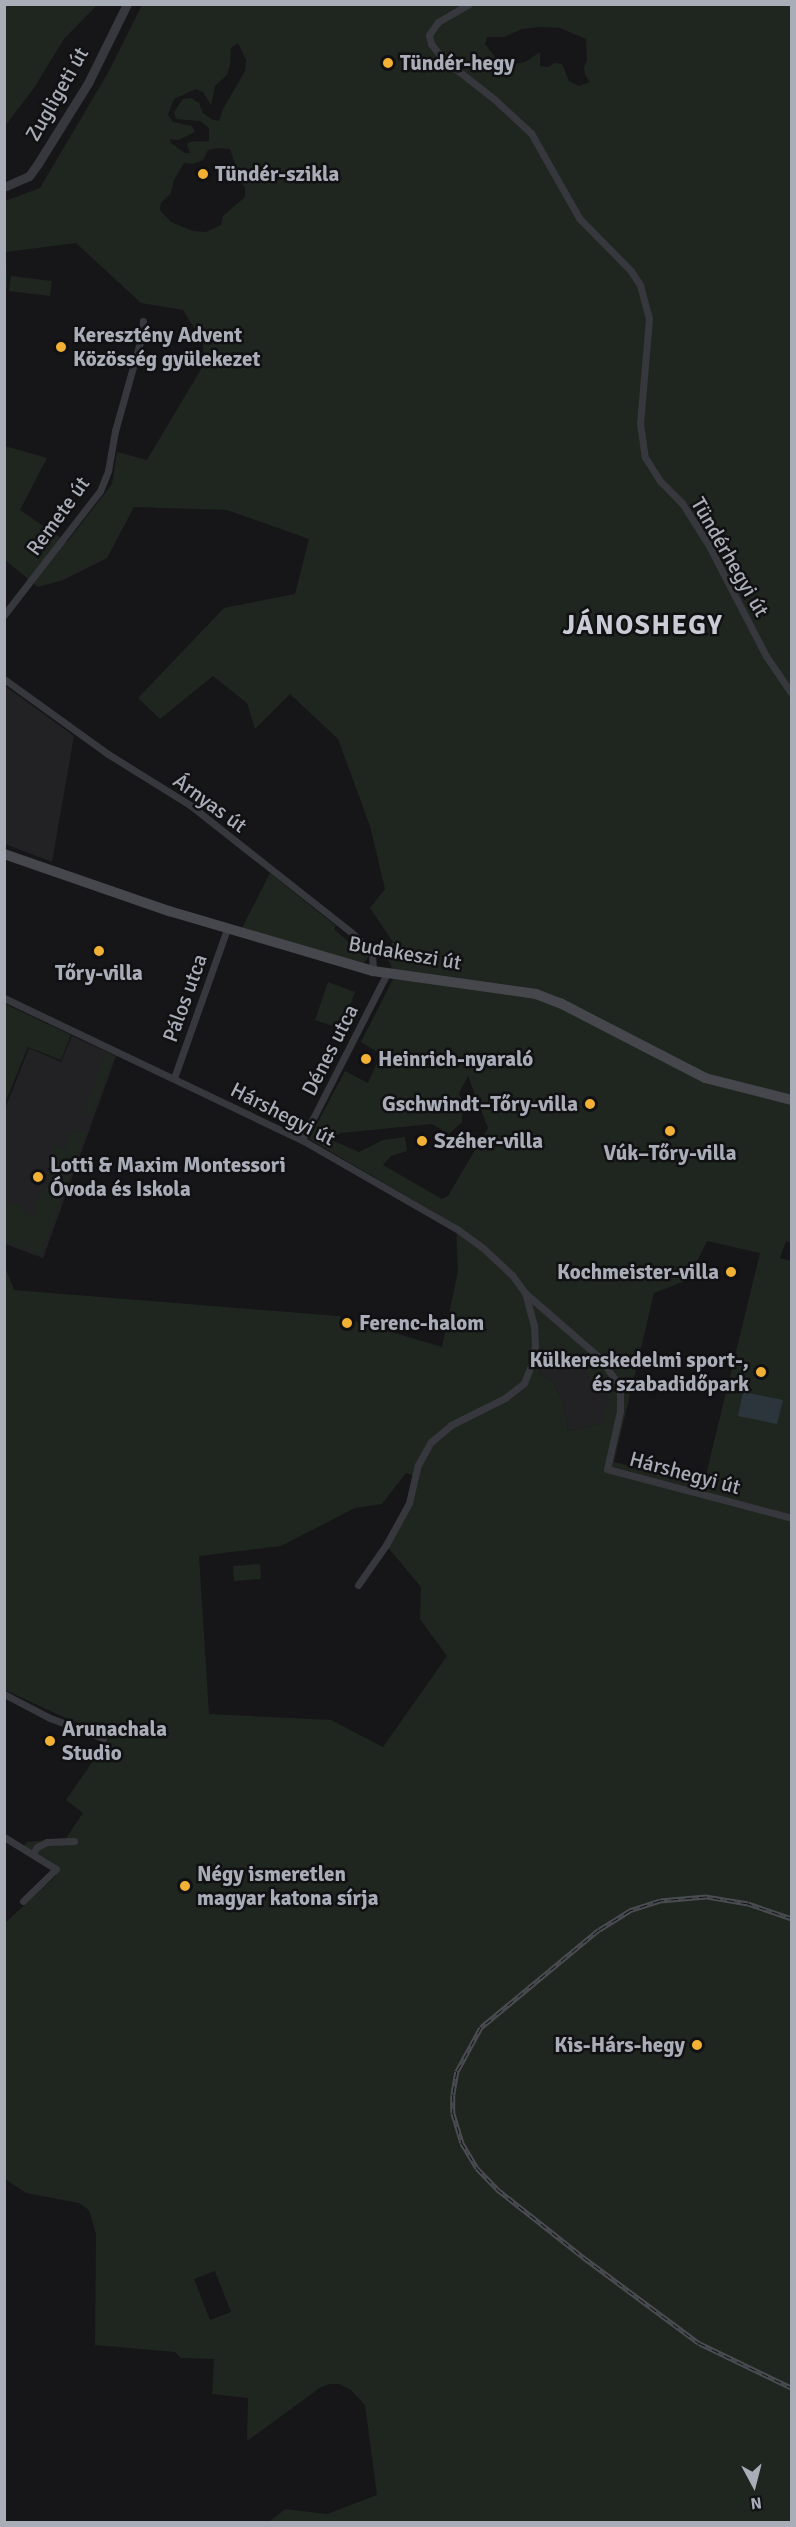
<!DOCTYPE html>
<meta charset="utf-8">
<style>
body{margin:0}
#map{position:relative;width:796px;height:2527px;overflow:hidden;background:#161618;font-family:Signika,sans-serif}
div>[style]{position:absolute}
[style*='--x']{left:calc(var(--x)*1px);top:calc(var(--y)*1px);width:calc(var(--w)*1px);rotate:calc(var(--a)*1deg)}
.built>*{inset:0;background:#222225}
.green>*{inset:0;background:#1e261f}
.water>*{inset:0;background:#2c353c}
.minor>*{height:7px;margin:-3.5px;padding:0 3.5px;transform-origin:3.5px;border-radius:3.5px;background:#37383d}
.tertiary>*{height:9px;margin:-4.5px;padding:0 4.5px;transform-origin:4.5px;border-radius:4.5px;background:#37383d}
.secondary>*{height:10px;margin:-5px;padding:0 5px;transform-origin:5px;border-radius:5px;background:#45474d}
.rail>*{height:4.5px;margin-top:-2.25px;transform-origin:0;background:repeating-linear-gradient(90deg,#111113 0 7px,#4a4c52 0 14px);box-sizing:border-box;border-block:2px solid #4a4c52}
.dots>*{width:16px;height:16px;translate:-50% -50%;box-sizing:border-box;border:3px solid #111113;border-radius:50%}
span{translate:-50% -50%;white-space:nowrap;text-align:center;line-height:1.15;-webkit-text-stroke:5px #111113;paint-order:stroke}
.poi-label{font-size:21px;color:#a8adb8;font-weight:700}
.left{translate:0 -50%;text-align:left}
.right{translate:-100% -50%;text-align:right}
.street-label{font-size:21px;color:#a8adb8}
.district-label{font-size:27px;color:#c9ccd4;font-weight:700;letter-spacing:1.5px}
.frame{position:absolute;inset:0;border:6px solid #a8adb8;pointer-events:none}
.north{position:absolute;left:724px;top:2455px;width:60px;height:60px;-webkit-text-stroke:4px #111113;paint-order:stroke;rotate:173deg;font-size:16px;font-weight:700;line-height:24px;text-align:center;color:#a8adb8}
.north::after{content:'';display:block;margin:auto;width:21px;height:27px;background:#a8adb8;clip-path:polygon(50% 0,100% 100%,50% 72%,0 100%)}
</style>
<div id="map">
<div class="built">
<i style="clip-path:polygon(5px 686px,74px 736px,52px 862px,5px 844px)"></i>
<i style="clip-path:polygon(72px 1036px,116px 1056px,43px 1258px,5px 1244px,5px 1109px,29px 1048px,61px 1062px)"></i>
<i style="clip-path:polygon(570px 1351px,580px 1355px,590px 1381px,598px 1378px,608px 1400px,602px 1423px,568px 1431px,563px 1402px,553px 1382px,539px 1373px,540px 1361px)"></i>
</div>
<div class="green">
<i style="clip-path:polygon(5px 4px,97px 5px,64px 39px,34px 88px,5px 126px)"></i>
<i style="clip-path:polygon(evenodd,142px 5px,791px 5px,792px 1243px,786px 1241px,780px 1258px,792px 1261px,791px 2522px,269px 2522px,285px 2509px,327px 2514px,377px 2495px,365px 2405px,351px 2390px,339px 2384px,330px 2384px,321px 2387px,247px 2441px,248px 2398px,212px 2394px,214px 2359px,181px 2358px,175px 2352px,95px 2345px,96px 2234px,89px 2210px,79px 2203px,26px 2193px,5px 2179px,4px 1924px,56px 1876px,51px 1868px,20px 1850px,27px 1842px,66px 1838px,83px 1813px,66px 1800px,109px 1738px,5px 1690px,5px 1267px,14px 1290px,338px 1316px,442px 1347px,458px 1271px,456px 1225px,309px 1139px,345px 1071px,368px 1083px,381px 1054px,361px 1042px,393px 979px,391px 965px,382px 951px,393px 942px,370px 908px,385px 889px,370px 826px,338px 739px,290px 694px,255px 729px,247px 703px,213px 676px,160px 719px,138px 698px,224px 608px,295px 594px,309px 539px,227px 510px,134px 507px,107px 558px,63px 580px,38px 587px,5px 560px,5px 446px,47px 458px,20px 510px,67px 542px,112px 484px,117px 452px,147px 460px,204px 364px,203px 342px,183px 310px,141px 303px,76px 243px,6px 252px,7px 287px,5px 287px,5px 201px,40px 188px,109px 71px,142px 5px,540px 27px,560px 28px,586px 39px,587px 61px,584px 67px,585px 75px,590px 82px,579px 86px,569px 81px,562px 64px,555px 63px,548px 67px,540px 66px,540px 52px,525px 62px,514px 64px,495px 57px,485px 44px,487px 37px,504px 37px,522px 29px,540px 27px,142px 5px,238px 43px,246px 60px,245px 71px,223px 109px,219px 121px,211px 119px,203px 113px,199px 103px,191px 98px,183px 99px,174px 112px,176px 119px,200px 121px,209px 128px,209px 141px,190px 142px,187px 144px,190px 153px,185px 153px,171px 143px,170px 139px,178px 140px,195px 132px,192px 126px,173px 122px,168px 115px,174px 99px,196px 89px,203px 92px,211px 105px,215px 86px,227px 75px,230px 65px,231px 48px,238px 43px,142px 5px,218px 148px,230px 149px,235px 164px,235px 177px,245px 187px,245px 197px,223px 216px,221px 225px,206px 232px,193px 231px,171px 222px,160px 210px,161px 203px,171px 193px,174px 180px,184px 163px,193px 164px,203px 160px,208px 150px,218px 148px,142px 5px,468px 1076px,488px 1128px,448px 1196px,442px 1199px,383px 1165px,391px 1156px,407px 1151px,405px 1137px,383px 1140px,359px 1152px,329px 1139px,341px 1133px,432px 1124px,449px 1134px,462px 1122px,463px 1104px,459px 1093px,468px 1076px,142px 5px,707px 1241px,760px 1253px,704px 1483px,614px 1462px,654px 1293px,688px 1280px,707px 1241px,142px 5px,569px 1351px,572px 1358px,580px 1355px,590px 1381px,598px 1379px,607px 1400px,602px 1423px,568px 1431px,563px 1402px,553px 1382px,539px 1373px,540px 1361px,569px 1351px,142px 5px,406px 1473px,415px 1476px,409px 1503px,386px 1545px,421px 1587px,420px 1619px,447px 1656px,383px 1747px,331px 1720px,209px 1714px,199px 1556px,281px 1546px,355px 1508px,382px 1504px,406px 1473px,142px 5px,215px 2271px,231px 2312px,210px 2320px,194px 2279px,215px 2271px)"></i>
<i style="clip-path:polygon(11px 276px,52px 281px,50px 296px,9px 291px)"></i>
<i style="clip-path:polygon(270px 873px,336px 926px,334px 929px,363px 955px,365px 952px,369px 956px,363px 964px,242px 928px)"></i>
<i style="clip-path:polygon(328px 982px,355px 992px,342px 1029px,315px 1020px)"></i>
<i style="clip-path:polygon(5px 1004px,71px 1035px,61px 1060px,28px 1047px,5px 1103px)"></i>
<i style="clip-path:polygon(105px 1052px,114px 1057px,92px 1116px,85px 1112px)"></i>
<i style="clip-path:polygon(72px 1129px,86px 1134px,41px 1254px,5px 1242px,5px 1203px,21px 1204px,24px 1212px,35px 1218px,34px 1206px,54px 1175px,53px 1145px,65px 1150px)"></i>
<i style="clip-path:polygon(260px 1564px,261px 1579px,234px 1581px,233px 1566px)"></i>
</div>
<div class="water">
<i style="clip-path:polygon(743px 1392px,783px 1400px,777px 1424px,738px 1416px)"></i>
</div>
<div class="minor">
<i style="--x:469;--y:4;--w:36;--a:150"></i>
<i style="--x:438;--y:22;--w:16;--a:125"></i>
<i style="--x:429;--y:35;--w:9;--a:77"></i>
<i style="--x:431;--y:44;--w:19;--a:51"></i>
<i style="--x:443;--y:59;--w:65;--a:38.1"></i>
<i style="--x:494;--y:99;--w:50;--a:42.6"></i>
<i style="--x:531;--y:133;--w:98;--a:60.5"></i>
<i style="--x:579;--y:218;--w:74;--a:45.5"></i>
<i style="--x:631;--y:271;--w:17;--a:57"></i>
<i style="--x:640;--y:285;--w:35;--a:75"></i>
<i style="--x:649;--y:319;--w:104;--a:94.9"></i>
<i style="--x:640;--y:423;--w:34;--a:82"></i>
<i style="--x:645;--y:457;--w:28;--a:58"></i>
<i style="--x:660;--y:481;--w:31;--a:45"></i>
<i style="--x:682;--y:503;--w:49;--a:57.6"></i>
<i style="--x:708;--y:544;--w:126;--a:62.6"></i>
<i style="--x:766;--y:656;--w:46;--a:55.6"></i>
<i style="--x:4;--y:615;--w:157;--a:-52.3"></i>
<i style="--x:100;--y:491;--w:22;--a:-68"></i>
<i style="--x:108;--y:471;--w:41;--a:-80.1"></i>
<i style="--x:115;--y:431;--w:100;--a:-74.3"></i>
<i style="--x:142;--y:335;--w:14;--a:-86"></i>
<i style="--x:4;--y:679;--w:128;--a:35.8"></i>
<i style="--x:108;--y:754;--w:97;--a:31.9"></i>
<i style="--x:190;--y:805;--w:205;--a:38.3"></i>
<i style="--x:351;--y:932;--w:29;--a:44"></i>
<i style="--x:372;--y:952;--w:19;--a:87"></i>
<i style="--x:4;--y:998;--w:330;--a:25.5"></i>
<i style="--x:302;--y:1140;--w:179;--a:29.9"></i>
<i style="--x:457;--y:1229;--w:32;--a:36"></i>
<i style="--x:483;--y:1248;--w:40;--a:43"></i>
<i style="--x:512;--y:1275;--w:22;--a:54"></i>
<i style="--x:525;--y:1293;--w:99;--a:40.9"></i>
<i style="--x:600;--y:1358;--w:35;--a:55"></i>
<i style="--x:620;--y:1387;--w:24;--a:90"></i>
<i style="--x:620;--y:1411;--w:59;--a:102.6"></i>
<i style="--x:607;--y:1469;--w:191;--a:14.8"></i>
<i style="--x:174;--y:1078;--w:158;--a:-70.4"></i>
<i style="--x:302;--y:1140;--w:187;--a:-63"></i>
<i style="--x:358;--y:1585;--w:49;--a:-55"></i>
<i style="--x:386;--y:1545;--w:48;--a:-61.3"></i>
<i style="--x:409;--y:1503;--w:39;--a:-77"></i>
<i style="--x:418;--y:1465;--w:26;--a:-61"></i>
<i style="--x:431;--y:1442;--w:26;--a:-40"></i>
<i style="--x:451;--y:1425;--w:60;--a:-26.6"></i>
<i style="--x:505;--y:1398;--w:24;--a:-38"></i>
<i style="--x:524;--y:1383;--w:24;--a:-68"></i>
<i style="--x:533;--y:1361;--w:16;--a:-83"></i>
<i style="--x:535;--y:1345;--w:19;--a:-93"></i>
<i style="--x:534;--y:1326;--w:34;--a:-105"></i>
<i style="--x:4;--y:1694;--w:52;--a:27.6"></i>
<i style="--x:50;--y:1718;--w:57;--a:20.7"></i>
<i style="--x:4;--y:1837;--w:61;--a:31.6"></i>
<i style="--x:56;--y:1869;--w:46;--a:135.9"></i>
<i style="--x:32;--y:1854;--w:9;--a:-54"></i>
<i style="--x:37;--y:1847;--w:11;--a:-27"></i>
<i style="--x:47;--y:1842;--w:27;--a:-2"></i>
</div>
<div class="tertiary">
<i style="--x:4;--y:187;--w:27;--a:-24"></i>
<i style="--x:29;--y:176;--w:14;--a:-54"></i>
<i style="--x:37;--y:165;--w:97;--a:-58.1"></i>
<i style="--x:88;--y:83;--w:88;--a:-63.7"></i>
</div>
<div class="secondary">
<i style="--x:4;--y:854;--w:175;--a:19.1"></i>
<i style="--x:169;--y:911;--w:213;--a:16.4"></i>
<i style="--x:373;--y:971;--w:165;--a:8"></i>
<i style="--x:536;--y:994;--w:26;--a:21"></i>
<i style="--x:560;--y:1003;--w:163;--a:27.3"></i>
<i style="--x:705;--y:1078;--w:90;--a:14.2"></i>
</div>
<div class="rail">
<i style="--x:792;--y:1919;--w:46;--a:-161.2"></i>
<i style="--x:748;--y:1904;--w:43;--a:-170.5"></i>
<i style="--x:706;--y:1897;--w:46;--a:175"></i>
<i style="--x:660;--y:1901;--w:32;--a:162"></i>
<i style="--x:630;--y:1911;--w:36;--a:148"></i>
<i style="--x:599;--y:1930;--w:153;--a:140.3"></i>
<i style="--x:481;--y:2028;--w:50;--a:118.6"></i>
<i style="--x:457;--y:2072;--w:23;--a:100"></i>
<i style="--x:453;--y:2095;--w:18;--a:90"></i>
<i style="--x:453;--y:2113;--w:31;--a:73"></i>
<i style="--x:462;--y:2143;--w:29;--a:59"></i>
<i style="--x:477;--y:2168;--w:29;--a:46"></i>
<i style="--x:497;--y:2189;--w:110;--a:38.3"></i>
<i style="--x:583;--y:2257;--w:144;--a:36.6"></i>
<i style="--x:699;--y:2343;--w:103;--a:25.8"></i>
</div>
<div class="dots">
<i style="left:388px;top:63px;background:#f2b134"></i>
<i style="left:203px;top:174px;background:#f2b134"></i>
<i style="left:61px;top:347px;background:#f2b134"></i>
<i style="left:99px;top:951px;background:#f2b134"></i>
<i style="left:366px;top:1059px;background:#f2b134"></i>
<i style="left:590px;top:1104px;background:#f2b134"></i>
<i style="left:670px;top:1131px;background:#f2b134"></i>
<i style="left:422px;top:1141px;background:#f2b134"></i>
<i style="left:38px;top:1177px;background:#f2b134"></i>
<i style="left:731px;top:1272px;background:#f2b134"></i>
<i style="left:347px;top:1323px;background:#f2b134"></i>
<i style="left:761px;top:1372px;background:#f2b134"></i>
<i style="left:50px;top:1741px;background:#f2b134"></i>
<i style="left:185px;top:1886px;background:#f2b134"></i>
<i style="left:697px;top:2045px;background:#f2b134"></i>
</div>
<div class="poi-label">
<span class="left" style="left:400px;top:63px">Tündér-hegy</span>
<span class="left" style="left:215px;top:174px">Tündér-szikla</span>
<span class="left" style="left:73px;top:347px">Keresztény Advent<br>Közösség gyülekezet</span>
<span style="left:99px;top:973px">Tőry-villa</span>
<span class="left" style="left:378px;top:1059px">Heinrich-nyaraló</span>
<span class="right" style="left:578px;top:1104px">Gschwindt–Tőry-villa</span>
<span class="left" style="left:434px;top:1141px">Széher-villa</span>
<span style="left:670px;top:1153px">Vúk–Tőry-villa</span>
<span class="left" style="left:50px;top:1177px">Lotti &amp; Maxim Montessori<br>Óvoda és Iskola</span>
<span class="right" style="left:719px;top:1272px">Kochmeister-villa</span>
<span class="left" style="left:359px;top:1323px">Ferenc-halom</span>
<span class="right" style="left:749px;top:1372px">Külkereskedelmi sport-,<br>és szabadidőpark</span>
<span class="left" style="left:62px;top:1741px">Arunachala<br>Studio</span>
<span class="left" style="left:197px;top:1886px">Négy ismeretlen<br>magyar katona sírja</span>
<span class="right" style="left:685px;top:2045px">Kis-Hárs-hegy</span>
</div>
<div class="street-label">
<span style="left:57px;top:94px;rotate:-60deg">Zugligeti út</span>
<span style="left:58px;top:516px;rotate:-54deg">Remete út</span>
<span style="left:730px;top:557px;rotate:60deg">Tündérhegyi út</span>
<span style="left:210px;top:803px;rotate:36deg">Árnyas út</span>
<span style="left:405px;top:953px;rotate:10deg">Budakeszi út</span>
<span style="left:185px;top:998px;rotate:-70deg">Pálos utca</span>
<span style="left:330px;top:1050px;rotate:-63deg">Dénes utca</span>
<span style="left:283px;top:1114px;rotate:27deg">Hárshegyi út</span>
<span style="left:685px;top:1473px;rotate:15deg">Hárshegyi út</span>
</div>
<div class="district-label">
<span style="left:643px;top:626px">JÁNOSHEGY</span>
</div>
<div class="frame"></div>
<div class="north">N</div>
</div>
